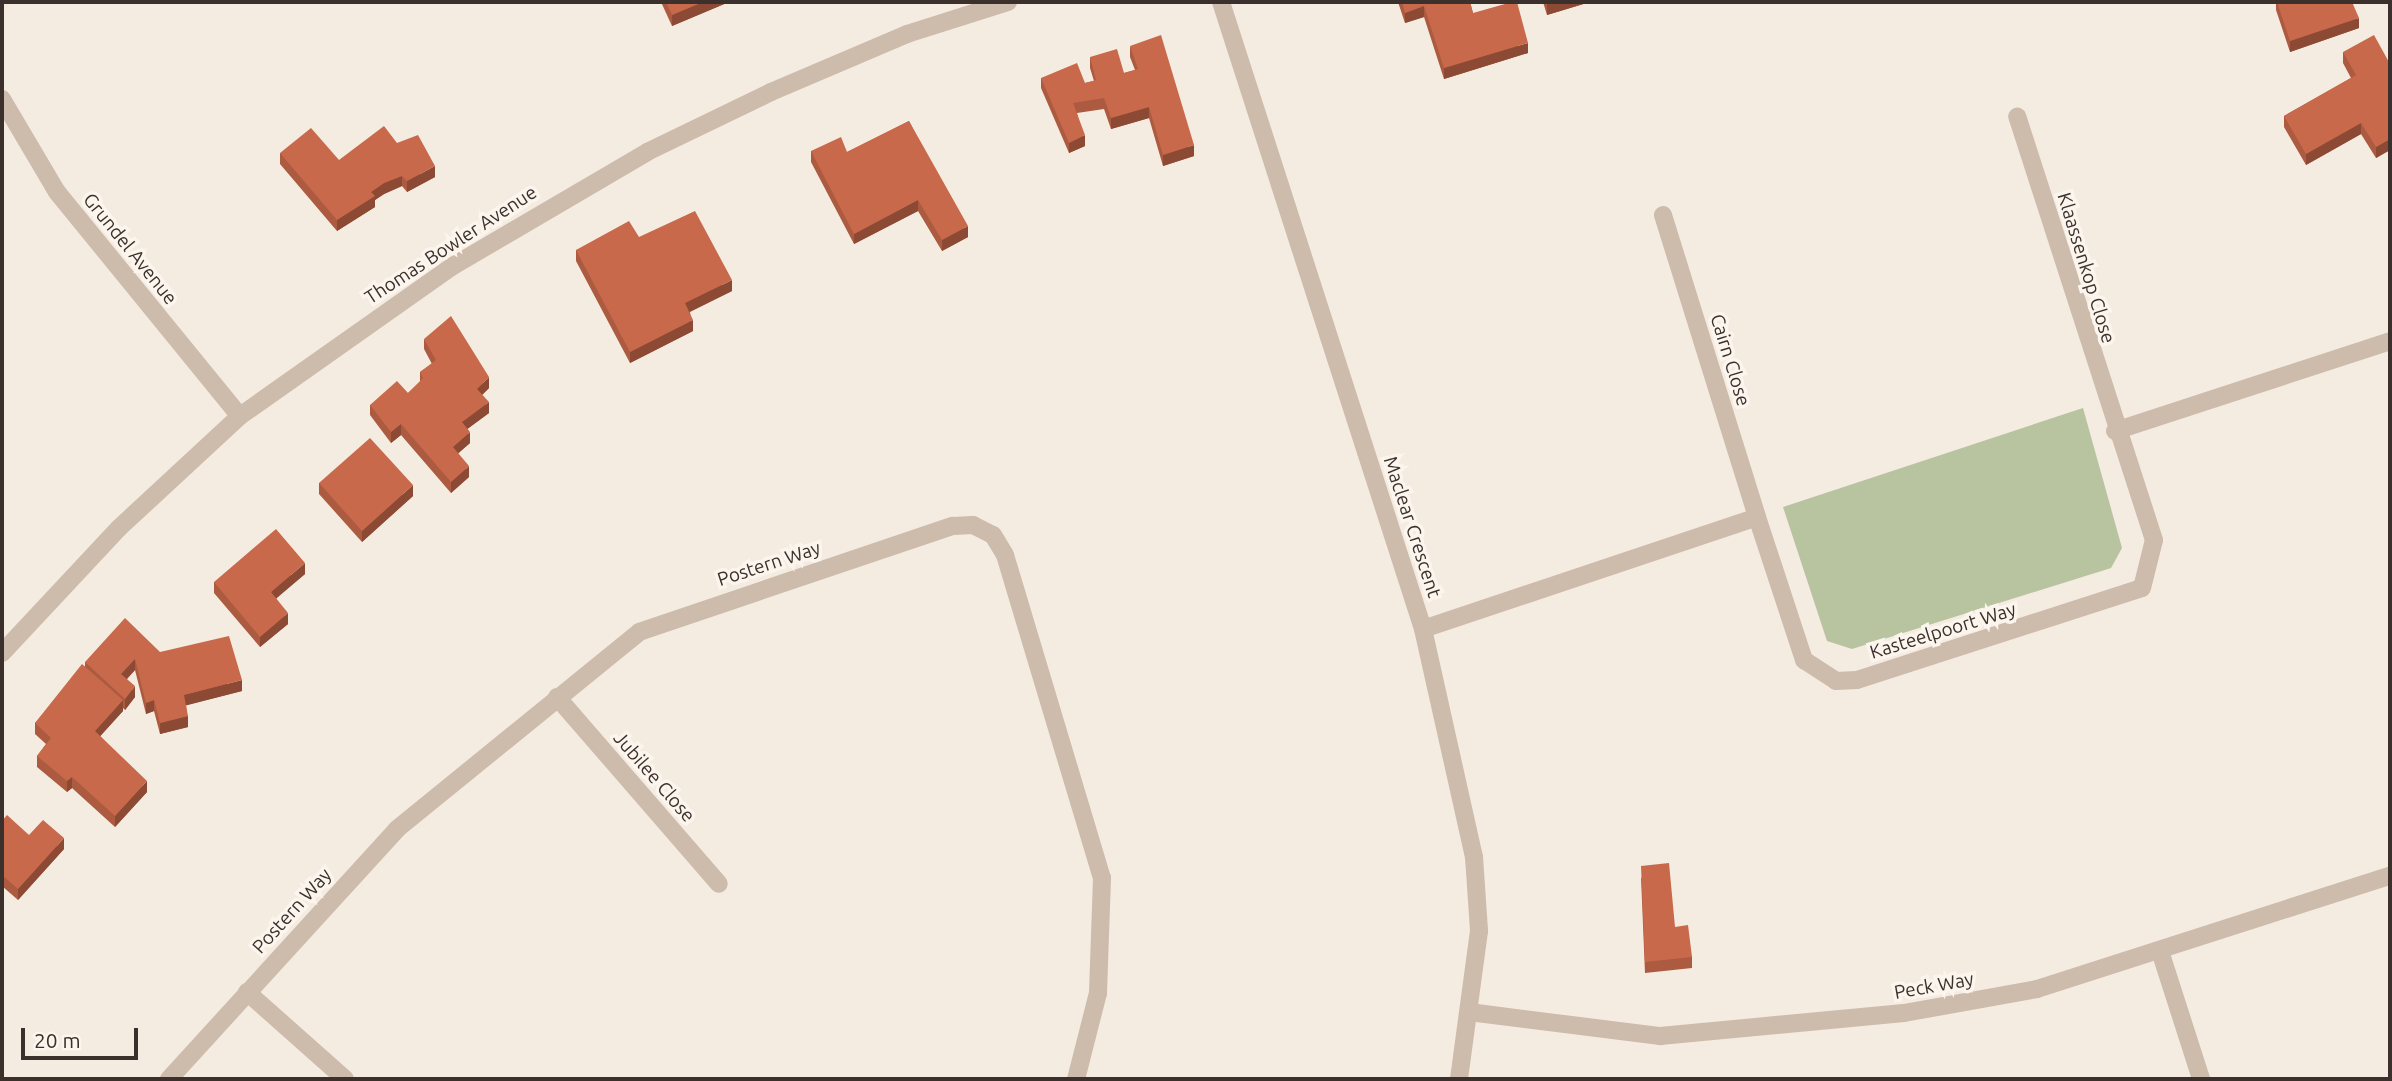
<!DOCTYPE html>
<style>
body{margin:0}
#map{position:relative;width:2392px;height:1081px;overflow:hidden;background:#f4ebe1;font-family:Ubuntu,sans-serif}
div>[style]{position:absolute}
[style*='--x']{left:calc(var(--x)*1px);top:calc(var(--y)*1px);width:calc(var(--w)*1px);rotate:calc(var(--a)*1deg)}
.green>*{inset:0;background:#b8c4a0}
.minor>*{height:18px;margin:-9px;padding:0 9px;transform-origin:9px;border-radius:9px;background:#cdbbac}
.wall>*{inset:0;background:#ac5a40}
.shaded-wall>*{inset:0;background:#8c4a34}
.building>*{inset:0;background:#c8694b}
span{translate:-50% -50%;white-space:nowrap;text-align:center;line-height:1.15;-webkit-text-stroke:7px #fbf5ee;paint-order:stroke}
.street-label{font-size:19px;color:#3b302b}
.frame{position:absolute;inset:0;border:4px solid #3b302b;pointer-events:none}
.scale{position:absolute;left:21px;top:1028px;width:117px;height:32px;box-sizing:border-box;border:4px solid #3b302b;border-top:0;padding-left:9px;font-size:21px;line-height:24px;white-space:nowrap;color:#3b302b;-webkit-text-stroke:5px #fbf5ee;paint-order:stroke}
</style>
<div id="map">
<div class="green">
<i style="clip-path:polygon(2083px 408px,2122px 548px,2111px 568px,1852px 649px,1827px 641px,1783px 507px)"></i>
</div>
<div class="minor">
<i style="--x:1221;--y:2;--w:659;--a:72.14"></i>
<i style="--x:1423;--y:629;--w:234;--a:77.4"></i>
<i style="--x:1474;--y:857;--w:74;--a:86.1"></i>
<i style="--x:1479;--y:931;--w:149;--a:97.7"></i>
<i style="--x:2;--y:99;--w:108;--a:59.4"></i>
<i style="--x:57;--y:192;--w:289;--a:50.8"></i>
<i style="--x:1663;--y:215;--w:316;--a:72.7"></i>
<i style="--x:2115;--y:431;--w:289;--a:-18.1"></i>
<i style="--x:1423;--y:629;--w:352;--a:-18.5"></i>
<i style="--x:1757;--y:517;--w:151;--a:71.8"></i>
<i style="--x:1804;--y:660;--w:38;--a:33"></i>
<i style="--x:1836;--y:681;--w:21;--a:-3"></i>
<i style="--x:1857;--y:680;--w:299;--a:-17.9"></i>
<i style="--x:2142;--y:588;--w:49;--a:-76"></i>
<i style="--x:2154;--y:540;--w:445;--a:-107.9"></i>
<i style="--x:2;--y:653;--w:171;--a:-46.9"></i>
<i style="--x:119;--y:528;--w:165;--a:-42.8"></i>
<i style="--x:240;--y:416;--w:261;--a:-35.2"></i>
<i style="--x:453;--y:266;--w:225;--a:-30.4"></i>
<i style="--x:647;--y:152;--w:138;--a:-25.8"></i>
<i style="--x:771;--y:92;--w:148;--a:-23.1"></i>
<i style="--x:907;--y:34;--w:106;--a:-17.6"></i>
<i style="--x:557;--y:697;--w:247;--a:49.1"></i>
<i style="--x:2160;--y:951;--w:134;--a:72.2"></i>
<i style="--x:247;--y:992;--w:131;--a:41.6"></i>
<i style="--x:1469;--y:1012;--w:193;--a:7.2"></i>
<i style="--x:1660;--y:1036;--w:245;--a:-5.4"></i>
<i style="--x:1904;--y:1013;--w:135;--a:-10.2"></i>
<i style="--x:2037;--y:989;--w:371;--a:-17.8"></i>
<i style="--x:169;--y:1079;--w:338;--a:-47.6"></i>
<i style="--x:397;--y:829;--w:312;--a:-39.1"></i>
<i style="--x:639;--y:632;--w:331;--a:-18.7"></i>
<i style="--x:953;--y:526;--w:20;--a:-3"></i>
<i style="--x:973;--y:525;--w:22;--a:27"></i>
<i style="--x:993;--y:535;--w:23;--a:59"></i>
<i style="--x:1005;--y:555;--w:337;--a:73.3"></i>
<i style="--x:1102;--y:878;--w:115;--a:92"></i>
<i style="--x:1098;--y:993;--w:89;--a:104.3"></i>
</div>
<div class="wall">
<i style="clip-path:polygon(661px 2px,729px 2px,672px 26px)"></i>
<i style="clip-path:polygon(1398px 2px,1470px 2px,1473px 13px,1528px 53px,1444px 79px,1424px 17px,1405px 23px)"></i>
<i style="clip-path:polygon(1543px 2px,1590px 2px,1547px 15px)"></i>
<i style="clip-path:polygon(2276px 2px,2352px 2px,2359px 28px,2290px 52px,2276px 10px)"></i>
<i style="clip-path:polygon(1130px 46px,1194px 156px,1163px 166px,1149px 118px,1111px 129px,1104px 109px,1077px 113px,1085px 146px,1069px 153px,1041px 88px,1041px 78px,1085px 83px,1094px 81px,1090px 68px,1090px 57px,1124px 73px,1135px 70px,1130px 57px)"></i>
<i style="clip-path:polygon(2343px 52px,2390px 64px,2390px 150px,2376px 158px,2361px 134px,2306px 165px,2284px 127px,2284px 116px,2351px 78px,2343px 63px)"></i>
<i style="clip-path:polygon(909px 121px,968px 237px,942px 251px,918px 211px,854px 244px,811px 162px,811px 151px,847px 152px)"></i>
<i style="clip-path:polygon(280px 153px,339px 160px,435px 177px,407px 192px,402px 186px,384px 194px,375px 200px,375px 207px,337px 231px,280px 164px)"></i>
<i style="clip-path:polygon(639px 237px,732px 291px,690px 312px,693px 331px,630px 363px,576px 261px,576px 250px)"></i>
<i style="clip-path:polygon(424px 339px,489px 388px,482px 395px,489px 413px,467px 429px,470px 443px,458px 453px,469px 477px,451px 493px,401px 435px,391px 443px,370px 415px,370px 405px,408px 393px,420px 382px,420px 372px,432px 364px,424px 349px)"></i>
<i style="clip-path:polygon(319px 483px,413px 496px,362px 542px,319px 494px)"></i>
<i style="clip-path:polygon(305px 574px,276px 598px,288px 624px,260px 647px,214px 593px,214px 582px)"></i>
<i style="clip-path:polygon(160px 652px,242px 691px,186px 705px,188px 727px,160px 734px,154px 711px,146px 714px,135px 670px,127px 679px,135px 697px,125px 710px,123px 708px,123px 711px,100px 736px,147px 792px,115px 827px,72px 788px,67px 792px,37px 767px,37px 756px,46px 744px,35px 734px,35px 723px,85px 666px,85px 662px)"></i>
<i style="clip-path:polygon(2px 821px,29px 835px,64px 849px,18px 900px,2px 886px)"></i>
<i style="clip-path:polygon(1641px 877px,1675px 927px,1692px 957px,1692px 968px,1645px 973px)"></i>
</div>
<div class="shaded-wall">
<i style="clip-path:polygon(703px 2px,729px 2px,672px 26px,672px 15px)"></i>
<i style="clip-path:polygon(1555px 2px,1590px 2px,1547px 15px,1547px 4px)"></i>
<i style="clip-path:polygon(1424px 6px,1424px 17px,1405px 23px,1405px 13px)"></i>
<i style="clip-path:polygon(2359px 18px,2359px 28px,2290px 52px,2290px 41px)"></i>
<i style="clip-path:polygon(1528px 43px,1528px 53px,1444px 79px,1444px 68px)"></i>
<i style="clip-path:polygon(1149px 107px,1149px 118px,1111px 129px,1111px 118px)"></i>
<i style="clip-path:polygon(2361px 123px,2361px 134px,2306px 165px,2306px 154px)"></i>
<i style="clip-path:polygon(1085px 135px,1085px 146px,1069px 153px,1069px 143px)"></i>
<i style="clip-path:polygon(2390px 139px,2390px 150px,2376px 158px,2376px 147px)"></i>
<i style="clip-path:polygon(1194px 145px,1194px 156px,1163px 166px,1163px 155px)"></i>
<i style="clip-path:polygon(435px 166px,435px 177px,407px 192px,407px 181px)"></i>
<i style="clip-path:polygon(402px 176px,402px 186px,384px 194px,375px 200px,375px 207px,337px 231px,337px 220px,371px 192px,384px 183px)"></i>
<i style="clip-path:polygon(918px 200px,918px 211px,854px 244px,854px 234px)"></i>
<i style="clip-path:polygon(968px 226px,968px 237px,942px 251px,942px 240px)"></i>
<i style="clip-path:polygon(732px 280px,732px 291px,685px 314px,685px 303px)"></i>
<i style="clip-path:polygon(693px 320px,693px 331px,630px 363px,630px 352px)"></i>
<i style="clip-path:polygon(489px 377px,489px 388px,477px 400px,477px 389px)"></i>
<i style="clip-path:polygon(489px 402px,489px 413px,462px 433px,462px 422px)"></i>
<i style="clip-path:polygon(401px 424px,401px 435px,391px 443px,391px 432px)"></i>
<i style="clip-path:polygon(470px 432px,470px 443px,453px 458px,453px 447px)"></i>
<i style="clip-path:polygon(469px 466px,469px 477px,451px 493px,451px 482px)"></i>
<i style="clip-path:polygon(413px 485px,413px 496px,362px 542px,362px 531px)"></i>
<i style="clip-path:polygon(305px 563px,305px 574px,271px 603px,271px 592px)"></i>
<i style="clip-path:polygon(288px 613px,288px 624px,260px 647px,260px 637px)"></i>
<i style="clip-path:polygon(135px 659px,135px 670px,121px 685px,121px 674px)"></i>
<i style="clip-path:polygon(242px 680px,242px 691px,184px 706px,184px 695px)"></i>
<i style="clip-path:polygon(135px 686px,135px 697px,125px 710px,125px 699px)"></i>
<i style="clip-path:polygon(123px 700px,123px 711px,95px 742px,95px 731px)"></i>
<i style="clip-path:polygon(154px 700px,154px 711px,146px 714px,146px 703px)"></i>
<i style="clip-path:polygon(188px 716px,188px 727px,160px 734px,160px 723px)"></i>
<i style="clip-path:polygon(72px 777px,72px 788px,67px 792px,67px 781px)"></i>
<i style="clip-path:polygon(147px 781px,147px 792px,115px 827px,115px 816px)"></i>
<i style="clip-path:polygon(64px 838px,64px 849px,18px 900px,18px 889px)"></i>
</div>
<div class="building">
<i style="clip-path:polygon(666px 2px,703px 2px,672px 15px)"></i>
<i style="clip-path:polygon(1402px 2px,1470px 2px,1473px 13px,1512px 2px,1517px 2px,1528px 43px,1444px 68px,1424px 6px,1405px 13px)"></i>
<i style="clip-path:polygon(2277px 2px,2352px 2px,2359px 18px,2290px 41px)"></i>
<i style="clip-path:polygon(1161px 35px,1194px 145px,1163px 155px,1149px 107px,1111px 118px,1104px 98px,1073px 103px,1085px 135px,1069px 143px,1041px 78px,1077px 63px,1085px 83px,1096px 80px,1090px 57px,1117px 49px,1124px 73px,1138px 69px,1130px 46px)"></i>
<i style="clip-path:polygon(2374px 35px,2390px 64px,2390px 139px,2376px 147px,2361px 123px,2306px 154px,2284px 116px,2356px 75px,2343px 52px)"></i>
<i style="clip-path:polygon(909px 121px,968px 226px,942px 240px,918px 200px,854px 234px,811px 151px,841px 137px,847px 152px)"></i>
<i style="clip-path:polygon(384px 126px,397px 143px,418px 135px,435px 166px,407px 181px,402px 176px,384px 183px,371px 192px,375px 196px,337px 220px,280px 153px,311px 128px,339px 160px)"></i>
<i style="clip-path:polygon(695px 211px,732px 280px,685px 303px,693px 320px,630px 352px,576px 250px,629px 221px,639px 237px)"></i>
<i style="clip-path:polygon(451px 316px,489px 377px,477px 389px,489px 402px,462px 422px,470px 432px,453px 447px,469px 466px,451px 482px,401px 424px,391px 432px,370px 405px,397px 381px,408px 393px,423px 378px,420px 372px,436px 360px,424px 339px)"></i>
<i style="clip-path:polygon(370px 438px,413px 485px,362px 531px,319px 483px)"></i>
<i style="clip-path:polygon(276px 529px,305px 563px,271px 592px,288px 613px,260px 637px,214px 582px)"></i>
<i style="clip-path:polygon(125px 618px,160px 652px,229px 636px,242px 680px,184px 695px,188px 716px,160px 723px,154px 700px,146px 703px,135px 659px,121px 674px,135px 686px,125px 699px,85px 662px)"></i>
<i style="clip-path:polygon(82px 664px,123px 700px,95px 731px,147px 781px,115px 816px,72px 777px,67px 781px,37px 756px,51px 738px,35px 723px)"></i>
<i style="clip-path:polygon(7px 815px,29px 835px,43px 820px,64px 838px,18px 889px,2px 875px,2px 821px)"></i>
<i style="clip-path:polygon(1669px 863px,1675px 927px,1688px 925px,1692px 957px,1645px 962px,1641px 866px)"></i>
</div>
<div class="street-label">
<span style="left:451px;top:245px;rotate:-33deg">Thomas Bowler Avenue</span>
<span style="left:130px;top:249px;rotate:51deg">Grundel Avenue</span>
<span style="left:2086px;top:268px;rotate:73deg">Klaassenkop Close</span>
<span style="left:1730px;top:360px;rotate:73deg">Cairn Close</span>
<span style="left:1412px;top:527px;rotate:72deg">Maclear Crescent</span>
<span style="left:769px;top:564px;rotate:-18deg">Postern Way</span>
<span style="left:1943px;top:631px;rotate:-17deg">Kasteelpoort Way</span>
<span style="left:654px;top:777px;rotate:49deg">Jubilee Close</span>
<span style="left:292px;top:911px;rotate:-48deg">Postern Way</span>
<span style="left:1934px;top:986px;rotate:-10deg">Peck Way</span>
</div>
<div class="frame"></div>
<div class="scale">20 m</div>
</div>
